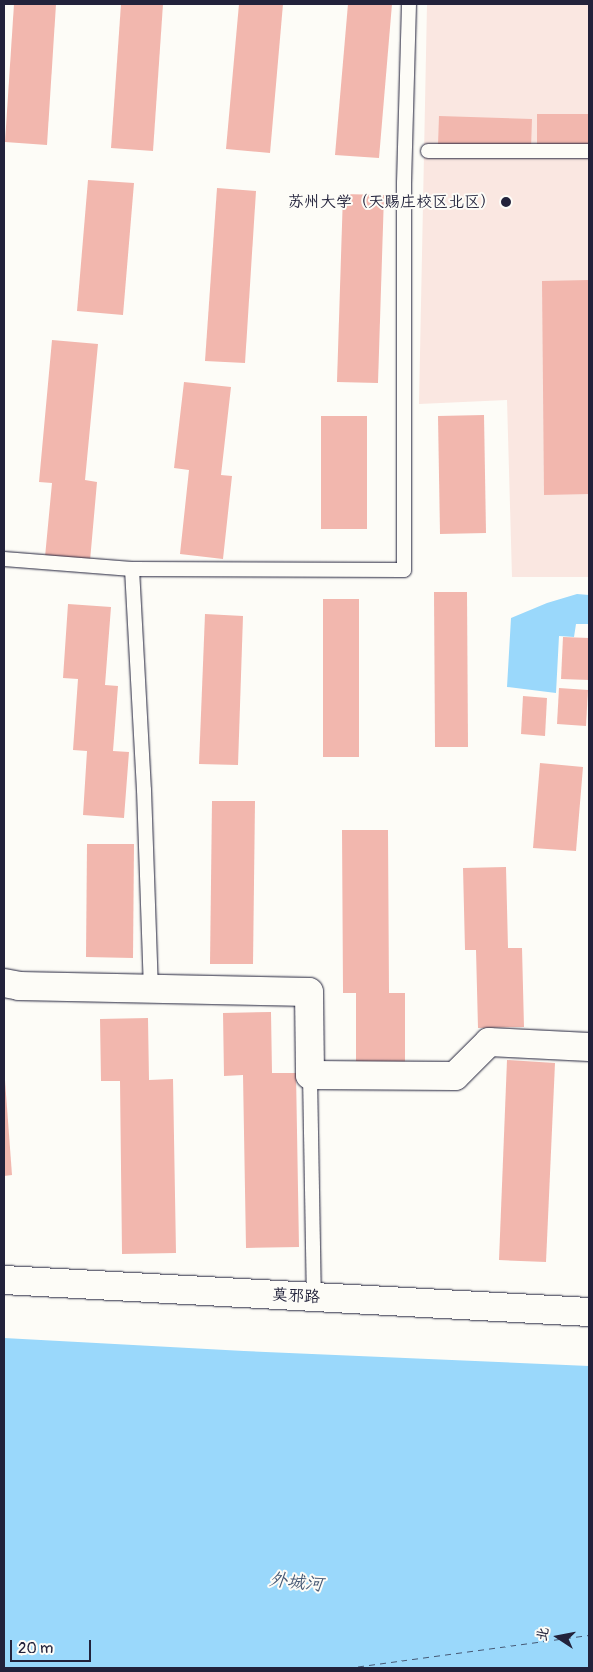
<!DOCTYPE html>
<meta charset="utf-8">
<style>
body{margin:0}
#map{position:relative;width:593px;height:1672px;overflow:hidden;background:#fdfcf7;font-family:Pangolin,"LXGW WenKai TC",sans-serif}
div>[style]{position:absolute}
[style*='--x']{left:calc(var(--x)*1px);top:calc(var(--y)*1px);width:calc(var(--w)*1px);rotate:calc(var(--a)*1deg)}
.built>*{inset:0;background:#fae7e1}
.water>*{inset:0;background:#9ad8fb}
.ferry>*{height:1px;margin-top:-0.5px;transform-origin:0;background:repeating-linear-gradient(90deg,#465975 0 6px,transparent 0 11px)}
.building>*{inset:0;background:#f2b7ae}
.roads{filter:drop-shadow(0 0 1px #22223b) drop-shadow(0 0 1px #22223b)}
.service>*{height:14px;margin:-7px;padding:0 7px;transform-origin:7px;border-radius:7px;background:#fdfcf7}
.minor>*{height:28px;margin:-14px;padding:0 14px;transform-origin:14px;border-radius:14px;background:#fdfcf7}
.secondary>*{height:28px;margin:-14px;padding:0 14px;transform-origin:14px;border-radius:14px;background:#fdfcf7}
.dots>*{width:14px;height:14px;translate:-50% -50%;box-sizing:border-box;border:2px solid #fdfcf7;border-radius:50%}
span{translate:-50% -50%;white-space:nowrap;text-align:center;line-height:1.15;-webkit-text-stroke:4px #fdfcf7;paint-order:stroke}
.poi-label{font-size:16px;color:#22223b}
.right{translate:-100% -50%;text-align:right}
.street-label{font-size:16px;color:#22223b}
.water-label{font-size:18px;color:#465975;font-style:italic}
.frame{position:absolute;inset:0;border:5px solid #22223b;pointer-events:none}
.north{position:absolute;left:533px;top:1612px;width:50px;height:50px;-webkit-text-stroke:4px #fdfcf7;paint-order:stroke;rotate:281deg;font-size:14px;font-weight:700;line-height:20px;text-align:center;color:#22223b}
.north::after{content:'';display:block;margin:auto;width:18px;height:22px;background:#22223b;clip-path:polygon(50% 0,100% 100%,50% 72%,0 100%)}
.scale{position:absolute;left:10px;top:1640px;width:81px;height:22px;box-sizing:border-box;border:2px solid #22223b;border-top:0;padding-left:6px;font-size:15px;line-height:18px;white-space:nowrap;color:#22223b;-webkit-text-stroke:4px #fdfcf7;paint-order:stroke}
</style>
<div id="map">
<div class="built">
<i style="clip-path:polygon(427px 4px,589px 4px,589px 577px,512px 577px,507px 400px,419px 404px)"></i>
</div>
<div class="water">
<i style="clip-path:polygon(577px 594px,589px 595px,589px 624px,576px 624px,574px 637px,559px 636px,556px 693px,507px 687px,511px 618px,547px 603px)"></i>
<i style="clip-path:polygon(4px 1338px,244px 1351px,589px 1366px,589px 1668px,4px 1668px)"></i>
</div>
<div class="ferry">
<i style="--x:347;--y:1668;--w:244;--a:-7.8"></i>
</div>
<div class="building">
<i style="clip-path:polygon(14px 4px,56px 4px,47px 145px,5px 142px)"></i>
<i style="clip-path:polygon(121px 4px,163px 4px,153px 151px,111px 148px)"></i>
<i style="clip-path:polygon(239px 4px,283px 4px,270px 153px,226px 149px)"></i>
<i style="clip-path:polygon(348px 4px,392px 4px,379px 158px,335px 155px)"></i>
<i style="clip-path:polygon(537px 114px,589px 114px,589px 148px,537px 148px)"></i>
<i style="clip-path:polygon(439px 116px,532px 119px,531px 149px,438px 145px)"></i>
<i style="clip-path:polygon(88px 180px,134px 183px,123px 315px,77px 311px)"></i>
<i style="clip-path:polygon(217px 188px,256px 191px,245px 363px,205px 361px)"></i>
<i style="clip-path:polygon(343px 194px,384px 195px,378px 383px,337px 382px)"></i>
<i style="clip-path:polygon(589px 280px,589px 494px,544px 495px,542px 281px)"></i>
<i style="clip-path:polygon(52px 340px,98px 344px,85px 480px,97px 482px,90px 561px,45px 557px,52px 483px,39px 482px)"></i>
<i style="clip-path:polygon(184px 382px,231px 387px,221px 475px,232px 476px,223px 559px,180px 554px,189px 470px,174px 468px)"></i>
<i style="clip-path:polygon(484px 415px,486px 533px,440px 534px,438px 416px)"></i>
<i style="clip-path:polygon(321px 416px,367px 416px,367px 529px,321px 529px)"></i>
<i style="clip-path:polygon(434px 592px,467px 592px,468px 747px,435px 747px)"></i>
<i style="clip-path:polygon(323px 599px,359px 599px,359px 757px,323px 757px)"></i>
<i style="clip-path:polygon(68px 604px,111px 607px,105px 685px,118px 686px,113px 751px,129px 752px,124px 818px,83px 815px,87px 751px,73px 750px,78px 679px,63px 678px)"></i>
<i style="clip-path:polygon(205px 614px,243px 616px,238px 765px,199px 764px)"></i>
<i style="clip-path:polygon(563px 637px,589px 638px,589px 680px,561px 679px)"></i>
<i style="clip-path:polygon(559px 688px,588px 690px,586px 726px,557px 724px)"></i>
<i style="clip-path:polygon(523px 696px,547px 698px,545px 736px,521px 734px)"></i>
<i style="clip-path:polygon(540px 763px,583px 767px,576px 851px,533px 848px)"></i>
<i style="clip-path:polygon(212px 801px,255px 801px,253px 964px,210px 964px)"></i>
<i style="clip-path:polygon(342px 830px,388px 830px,389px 993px,405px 993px,405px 1073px,356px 1073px,356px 993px,343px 993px)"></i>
<i style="clip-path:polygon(87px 844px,134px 844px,133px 958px,86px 957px)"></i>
<i style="clip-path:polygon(506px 867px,508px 948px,522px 948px,524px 1027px,478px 1028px,476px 950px,465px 950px,463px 868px)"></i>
<i style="clip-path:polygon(271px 1012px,272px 1073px,296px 1073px,299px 1247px,246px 1248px,243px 1075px,224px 1076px,223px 1013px)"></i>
<i style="clip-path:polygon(148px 1018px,149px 1080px,173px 1079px,176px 1253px,122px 1254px,120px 1081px,101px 1081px,100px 1019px)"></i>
<i style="clip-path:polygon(507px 1060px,555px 1063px,546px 1262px,499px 1260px)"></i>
<i style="clip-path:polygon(4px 1067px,12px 1175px,4px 1176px)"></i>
</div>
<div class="roads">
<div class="service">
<i style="--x:428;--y:151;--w:161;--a:0"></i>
<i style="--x:4;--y:559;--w:128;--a:4.5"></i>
<i style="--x:132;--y:569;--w:272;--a:0.2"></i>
<i style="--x:404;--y:570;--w:387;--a:-90"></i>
<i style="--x:404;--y:183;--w:179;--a:-88.4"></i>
<i style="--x:132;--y:569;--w:221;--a:86.9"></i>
<i style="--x:144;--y:790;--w:199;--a:88"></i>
<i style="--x:310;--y:1075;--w:222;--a:89"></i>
</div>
<div class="minor">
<i style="--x:4;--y:983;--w:15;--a:11"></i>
<i style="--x:19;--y:986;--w:290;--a:1.2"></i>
<i style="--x:309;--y:992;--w:83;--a:89.3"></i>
<i style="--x:310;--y:1075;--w:145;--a:0.4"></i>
<i style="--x:455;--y:1076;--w:48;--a:-45"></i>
<i style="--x:489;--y:1042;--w:100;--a:2.9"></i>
</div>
<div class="secondary">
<i style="--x:4;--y:1280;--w:586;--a:3.13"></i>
</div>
</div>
<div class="dots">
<i style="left:506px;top:202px;background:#22223b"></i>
</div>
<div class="poi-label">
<span class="right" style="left:496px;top:202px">苏州大学（天赐庄校区北区）</span>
</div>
<div class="street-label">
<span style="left:296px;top:1296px;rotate:3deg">莫邪路</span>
</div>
<div class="water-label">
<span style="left:296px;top:1583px;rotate:6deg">外城河</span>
</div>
<div class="frame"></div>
<div class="north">北</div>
<div class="scale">20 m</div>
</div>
